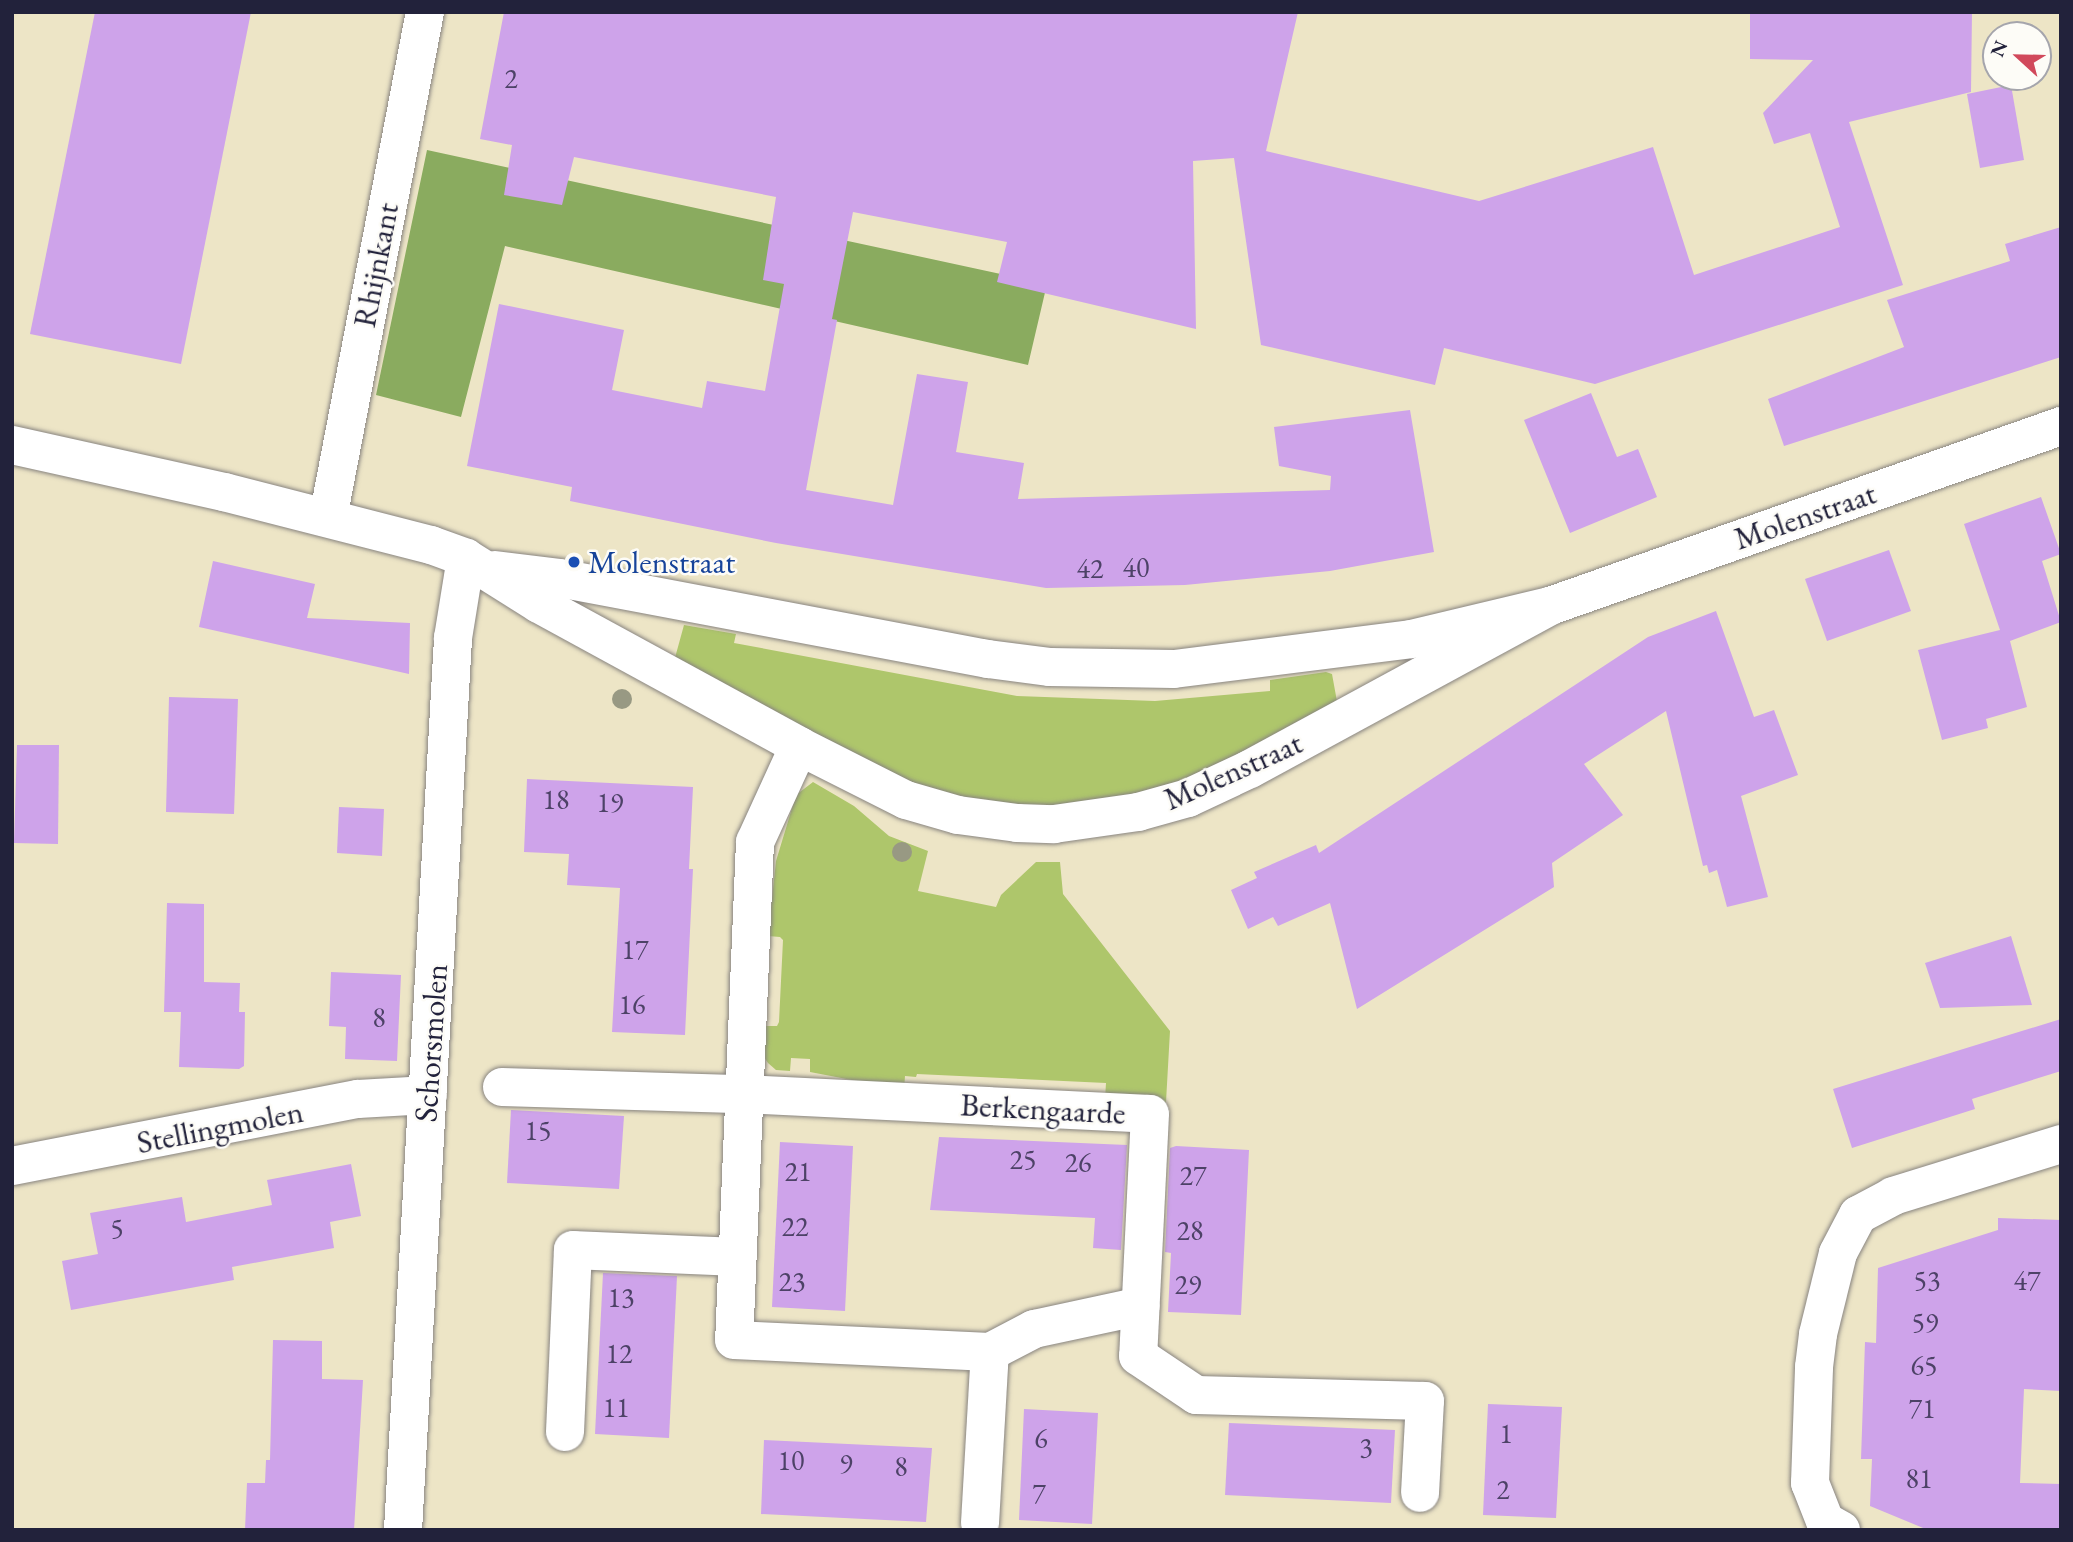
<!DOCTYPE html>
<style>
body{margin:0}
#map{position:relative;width:2073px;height:1542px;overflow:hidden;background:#ede5c6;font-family:"EB Garamond",serif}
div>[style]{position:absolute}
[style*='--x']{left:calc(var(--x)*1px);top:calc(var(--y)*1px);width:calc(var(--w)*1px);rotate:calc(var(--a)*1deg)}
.green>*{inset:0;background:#aec66b}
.forest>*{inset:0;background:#8aab5f}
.building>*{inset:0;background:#cea3ea}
.roads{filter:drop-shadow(0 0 2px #888480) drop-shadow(0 0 2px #888480)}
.minor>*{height:38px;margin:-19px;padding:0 19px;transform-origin:19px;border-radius:19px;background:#fff}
.trees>*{width:20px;height:20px;margin:-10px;border-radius:50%;background:#989983}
.dots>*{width:19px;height:19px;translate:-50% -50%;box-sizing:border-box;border:4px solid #fdfcf7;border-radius:50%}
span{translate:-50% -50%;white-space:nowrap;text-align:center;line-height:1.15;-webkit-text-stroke:5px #fdfcf7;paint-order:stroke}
.number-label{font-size:28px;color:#4d4267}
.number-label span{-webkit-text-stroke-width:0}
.street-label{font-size:32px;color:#22223b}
.transit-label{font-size:32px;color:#164399}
.left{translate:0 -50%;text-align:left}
.frame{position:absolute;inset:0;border:14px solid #22223b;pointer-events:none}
.north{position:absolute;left:1982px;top:21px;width:70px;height:70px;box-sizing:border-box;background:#fdfcf7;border:2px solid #a5a5ac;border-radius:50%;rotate:292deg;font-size:19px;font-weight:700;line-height:28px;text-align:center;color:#22223b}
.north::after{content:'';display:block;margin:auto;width:24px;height:32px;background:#d1495b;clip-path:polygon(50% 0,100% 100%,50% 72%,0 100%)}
</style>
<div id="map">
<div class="green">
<i style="clip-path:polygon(684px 625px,736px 634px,734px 643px,1017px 696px,1155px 701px,1270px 691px,1270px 680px,1326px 672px,1332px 674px,1338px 707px,1229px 767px,1079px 810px,937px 797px,673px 665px)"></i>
<i style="clip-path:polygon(813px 782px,854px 806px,889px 836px,928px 851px,918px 891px,996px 907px,1001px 895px,1036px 862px,1060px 862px,1063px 894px,1170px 1031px,1166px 1102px,1105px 1099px,1106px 1083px,917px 1074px,916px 1077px,905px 1076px,904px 1090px,810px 1072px,810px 1059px,791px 1058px,790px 1071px,776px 1070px,768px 1063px,762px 1054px,764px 1026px,777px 1026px,779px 1022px,783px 940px,780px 937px,768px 936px,776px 861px,796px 795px)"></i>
</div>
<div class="forest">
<i style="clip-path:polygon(427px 150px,1047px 284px,1028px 365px,505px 246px,461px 417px,376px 395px)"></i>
</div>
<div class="building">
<i style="clip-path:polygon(95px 12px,251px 12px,181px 364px,30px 334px)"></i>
<i style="clip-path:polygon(504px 12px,1298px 12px,1266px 151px,1479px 201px,1653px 147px,1694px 275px,1840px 227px,1810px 133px,1774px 144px,1763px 113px,1813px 60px,1750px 59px,1750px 12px,1972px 12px,1971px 92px,1849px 122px,1903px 285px,1595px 384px,1444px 348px,1435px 385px,1261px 345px,1234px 158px,1193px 161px,1196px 329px,997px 282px,1007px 242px,853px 212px,832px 319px,837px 320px,806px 490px,893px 505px,917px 374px,968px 382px,956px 452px,1024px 463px,1018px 499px,1330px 490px,1331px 476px,1279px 466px,1274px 427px,1410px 410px,1434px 552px,1330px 571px,1185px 585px,1046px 588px,776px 543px,570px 501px,572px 487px,467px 466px,499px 304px,624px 330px,612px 390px,702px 408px,707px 381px,765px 391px,784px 284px,763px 280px,776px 197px,574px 157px,562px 205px,504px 195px,512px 145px,480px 139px)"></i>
<i style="clip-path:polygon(2011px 85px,2024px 160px,1980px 168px,1967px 94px)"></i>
<i style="clip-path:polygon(2061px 227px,2061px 357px,1784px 446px,1768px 399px,1904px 347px,1887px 300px,2010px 261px,2005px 244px)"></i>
<i style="clip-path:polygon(1591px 393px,1617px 457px,1638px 449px,1657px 497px,1570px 533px,1524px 420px)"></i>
<i style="clip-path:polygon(2041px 497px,2061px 554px,2042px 561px,2061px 622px,2010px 641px,2027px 707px,1986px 719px,1988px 728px,1942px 740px,1918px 650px,2000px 630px,1964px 524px)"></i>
<i style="clip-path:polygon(1889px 550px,1911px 611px,1827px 641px,1805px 579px)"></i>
<i style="clip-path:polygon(213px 561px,315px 584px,307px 618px,410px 623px,409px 674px,199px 627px)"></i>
<i style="clip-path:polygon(1716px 611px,1754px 717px,1774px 710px,1798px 775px,1741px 796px,1768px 897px,1727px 907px,1717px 870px,1709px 873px,1707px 865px,1703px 866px,1666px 711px,1584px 764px,1623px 815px,1552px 863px,1554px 887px,1357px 1009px,1330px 903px,1278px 926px,1273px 917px,1248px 929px,1231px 890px,1257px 878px,1254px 872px,1316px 845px,1319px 853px,1648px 637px)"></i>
<i style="clip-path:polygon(169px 697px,238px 699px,234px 814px,166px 812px)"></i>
<i style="clip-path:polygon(17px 745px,59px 745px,58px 844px,14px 843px)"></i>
<i style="clip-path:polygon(527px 779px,693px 787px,689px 869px,693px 869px,685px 1035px,612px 1032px,620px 888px,567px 885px,569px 854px,524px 852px)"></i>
<i style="clip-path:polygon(339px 807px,384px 809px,382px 856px,337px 853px)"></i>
<i style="clip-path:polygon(167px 903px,204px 904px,204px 982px,240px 983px,239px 1012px,245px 1012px,244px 1066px,239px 1069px,179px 1067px,181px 1012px,164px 1012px)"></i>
<i style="clip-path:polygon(2011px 936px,2032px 1005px,1940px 1008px,1925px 963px)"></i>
<i style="clip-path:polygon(331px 972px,401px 975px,397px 1061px,345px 1059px,346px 1027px,329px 1026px)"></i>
<i style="clip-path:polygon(2061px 1019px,2061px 1071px,1972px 1099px,1975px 1109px,1852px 1148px,1833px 1089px)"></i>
<i style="clip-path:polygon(511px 1110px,624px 1116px,619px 1189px,507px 1183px)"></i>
<i style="clip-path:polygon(939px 1137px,1127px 1145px,1121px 1250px,1093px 1248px,1095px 1218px,930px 1210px)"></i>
<i style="clip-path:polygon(780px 1142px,853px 1146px,845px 1311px,772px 1307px)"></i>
<i style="clip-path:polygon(1176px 1146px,1249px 1150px,1241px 1315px,1168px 1312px,1171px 1253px,1165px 1252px,1170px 1148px)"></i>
<i style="clip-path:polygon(351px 1164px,361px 1216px,330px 1222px,334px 1248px,232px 1267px,234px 1280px,71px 1310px,62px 1261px,98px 1254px,90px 1213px,182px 1197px,186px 1222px,272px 1205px,267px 1180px)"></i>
<i style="clip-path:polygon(1998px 1218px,2061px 1220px,2061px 1391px,2024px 1389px,2020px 1483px,2061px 1484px,2061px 1530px,1928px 1530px,1870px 1506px,1872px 1459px,1861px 1459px,1865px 1342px,1876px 1343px,1878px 1268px,1998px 1230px)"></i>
<i style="clip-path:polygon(603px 1273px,677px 1276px,669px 1438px,595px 1434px)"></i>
<i style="clip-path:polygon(273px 1340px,322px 1341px,322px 1379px,363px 1380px,354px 1530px,245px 1530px,247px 1483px,265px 1483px,266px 1460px,270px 1460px)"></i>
<i style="clip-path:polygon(1488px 1404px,1562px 1407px,1556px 1518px,1483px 1515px)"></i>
<i style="clip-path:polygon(1024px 1409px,1098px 1413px,1092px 1524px,1019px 1520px)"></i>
<i style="clip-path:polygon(1229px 1423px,1395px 1430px,1391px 1503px,1225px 1495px)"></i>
<i style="clip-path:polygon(764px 1440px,932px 1448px,926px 1522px,761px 1514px)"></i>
</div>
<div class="roads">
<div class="minor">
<i style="--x:12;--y:445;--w:217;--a:12.5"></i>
<i style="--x:224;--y:492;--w:214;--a:14.4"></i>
<i style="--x:431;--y:545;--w:37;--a:20"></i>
<i style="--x:466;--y:558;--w:86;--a:32.2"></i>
<i style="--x:539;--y:604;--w:296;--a:28.6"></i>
<i style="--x:799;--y:746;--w:120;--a:26.8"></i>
<i style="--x:906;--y:800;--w:54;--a:16.1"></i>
<i style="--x:958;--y:815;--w:60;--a:7.7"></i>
<i style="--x:1017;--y:823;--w:37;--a:2"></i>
<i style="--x:1054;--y:824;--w:85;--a:-8.1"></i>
<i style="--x:1138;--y:812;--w:52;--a:-15.6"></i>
<i style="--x:1188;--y:798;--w:68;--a:-25.1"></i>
<i style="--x:1250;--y:769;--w:341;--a:-28.5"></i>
<i style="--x:328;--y:518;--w:515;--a:-79.15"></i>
<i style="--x:495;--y:570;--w:64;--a:7.1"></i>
<i style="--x:559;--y:578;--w:437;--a:10.7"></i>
<i style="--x:988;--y:659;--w:63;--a:7.4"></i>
<i style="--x:1050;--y:667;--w:124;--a:0.9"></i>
<i style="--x:1174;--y:669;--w:239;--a:-7.2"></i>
<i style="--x:1411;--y:639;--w:143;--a:-13.4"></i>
<i style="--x:1550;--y:606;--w:542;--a:-19.4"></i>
<i style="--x:799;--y:746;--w:106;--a:114.6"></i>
<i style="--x:755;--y:842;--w:498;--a:92.4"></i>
<i style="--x:734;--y:1340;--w:256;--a:2.7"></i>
<i style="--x:990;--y:1352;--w:50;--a:-27.6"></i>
<i style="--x:1034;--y:1329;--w:109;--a:-12.1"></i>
<i style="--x:502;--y:1087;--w:241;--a:1.7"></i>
<i style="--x:743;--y:1094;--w:407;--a:2.8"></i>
<i style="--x:1150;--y:1114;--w:242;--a:92.8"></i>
<i style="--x:1138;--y:1356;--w:70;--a:33.9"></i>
<i style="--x:1196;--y:1395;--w:229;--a:1.5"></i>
<i style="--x:1425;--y:1401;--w:92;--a:93.1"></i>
<i style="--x:12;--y:1166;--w:352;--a:-11"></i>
<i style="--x:358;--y:1099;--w:70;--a:-3.3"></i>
<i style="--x:565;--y:1432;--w:182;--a:-87.5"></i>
<i style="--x:573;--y:1250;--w:164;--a:2.4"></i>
<i style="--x:980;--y:1523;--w:171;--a:-86.7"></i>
<i style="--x:403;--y:1530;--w:893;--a:-86.79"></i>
<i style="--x:453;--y:638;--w:81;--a:-80.8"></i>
<i style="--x:1841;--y:1530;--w:18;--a:-151"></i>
<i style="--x:1825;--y:1521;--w:41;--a:-111.5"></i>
<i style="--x:1810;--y:1483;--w:116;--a:-88"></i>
<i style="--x:1814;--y:1367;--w:33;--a:-83"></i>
<i style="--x:1818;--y:1334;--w:83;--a:-76.1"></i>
<i style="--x:1838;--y:1253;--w:43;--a:-62.2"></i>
<i style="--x:1858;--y:1215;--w:40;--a:-28"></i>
<i style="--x:1893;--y:1196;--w:176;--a:-17.2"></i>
</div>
</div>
<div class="trees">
<i style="left:622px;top:699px"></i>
<i style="left:902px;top:852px"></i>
</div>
<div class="dots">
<i style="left:574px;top:562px;background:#1a4fb4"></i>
</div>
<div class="number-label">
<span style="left:511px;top:78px">2</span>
<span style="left:1136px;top:567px">40</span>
<span style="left:1090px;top:568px">42</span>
<span style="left:556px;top:799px">18</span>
<span style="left:610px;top:802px">19</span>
<span style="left:635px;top:949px">17</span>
<span style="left:632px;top:1004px">16</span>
<span style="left:379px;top:1017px">8</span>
<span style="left:538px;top:1130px">15</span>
<span style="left:1023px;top:1159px">25</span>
<span style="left:1078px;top:1162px">26</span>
<span style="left:798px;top:1171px">21</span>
<span style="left:1193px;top:1175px">27</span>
<span style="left:795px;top:1226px">22</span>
<span style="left:117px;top:1228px">5</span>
<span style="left:1190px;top:1230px">28</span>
<span style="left:1927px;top:1280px">53</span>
<span style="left:2027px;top:1280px">47</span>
<span style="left:792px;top:1281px">23</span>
<span style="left:1188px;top:1284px">29</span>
<span style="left:621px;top:1297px">13</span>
<span style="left:1925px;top:1322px">59</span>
<span style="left:619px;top:1353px">12</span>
<span style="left:1924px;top:1365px">65</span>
<span style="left:616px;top:1407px">11</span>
<span style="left:1922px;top:1408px">71</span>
<span style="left:1506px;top:1433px">1</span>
<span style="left:1041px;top:1438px">6</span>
<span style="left:1366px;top:1447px">3</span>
<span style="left:791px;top:1460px">10</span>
<span style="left:846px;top:1463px">9</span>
<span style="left:901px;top:1466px">8</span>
<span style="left:1919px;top:1478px">81</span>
<span style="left:1503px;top:1489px">2</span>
<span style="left:1039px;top:1493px">7</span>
</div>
<div class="street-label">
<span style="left:376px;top:265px;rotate:-79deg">Rhijnkant</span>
<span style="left:1805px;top:516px;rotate:-19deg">Molenstraat</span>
<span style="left:1233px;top:771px;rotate:-24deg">Molenstraat</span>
<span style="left:431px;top:1043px;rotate:-86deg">Schorsmolen</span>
<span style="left:1043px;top:1109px;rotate:3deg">Berkengaarde</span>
<span style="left:220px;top:1127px;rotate:-11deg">Stellingmolen</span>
</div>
<div class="transit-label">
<span class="left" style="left:588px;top:562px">Molenstraat</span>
</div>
<div class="frame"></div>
<div class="north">N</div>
</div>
